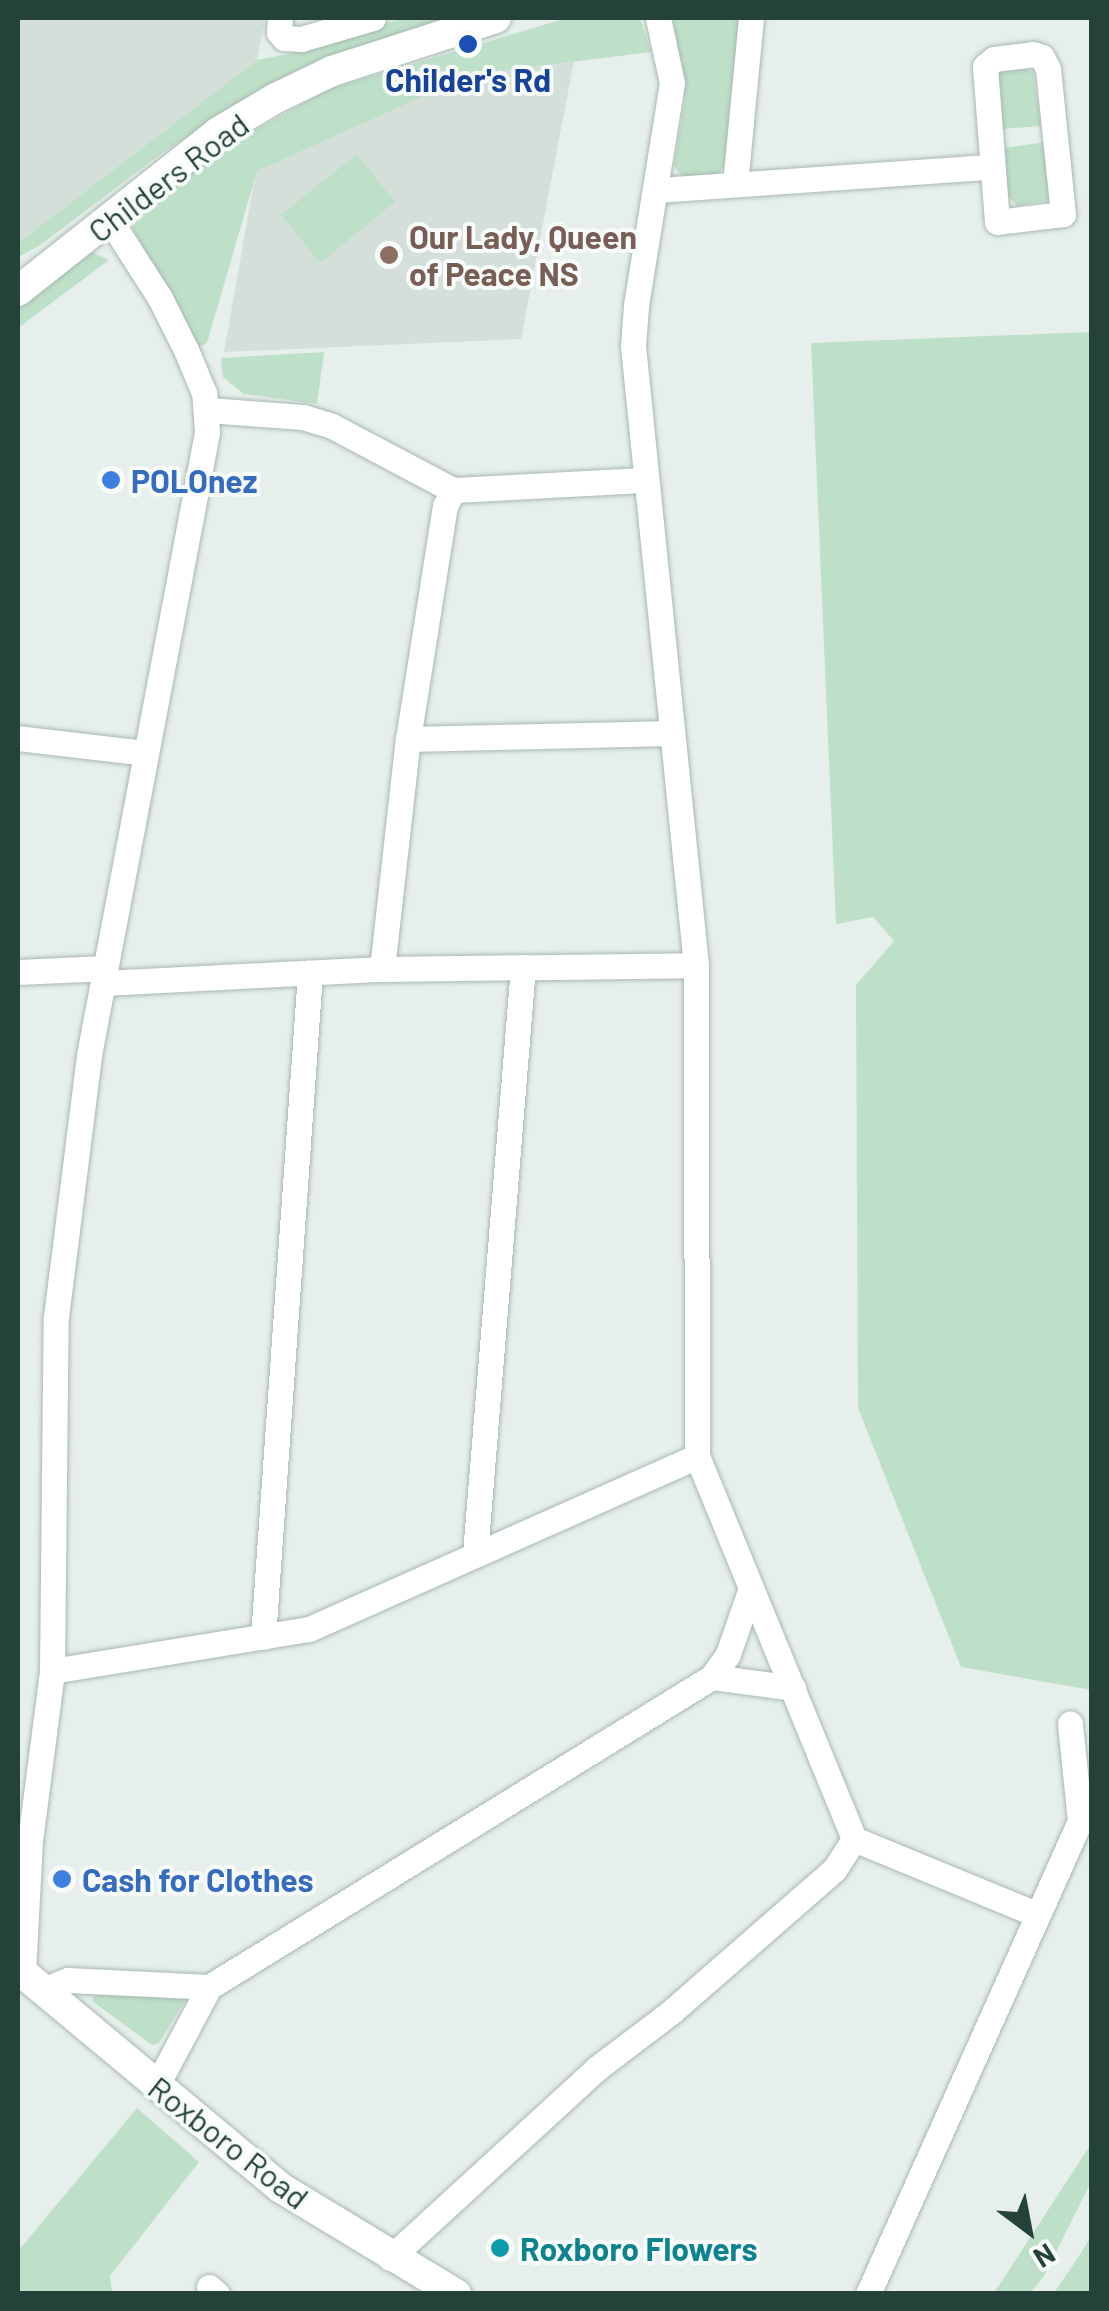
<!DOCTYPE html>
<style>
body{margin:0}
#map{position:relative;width:1109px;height:2311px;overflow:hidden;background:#e6efeb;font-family:Barlow,sans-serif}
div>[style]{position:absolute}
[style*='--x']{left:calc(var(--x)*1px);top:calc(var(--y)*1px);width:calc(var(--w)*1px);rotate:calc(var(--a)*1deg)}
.built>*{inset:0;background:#d4dfda}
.green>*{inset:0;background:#bfe0c8}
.roads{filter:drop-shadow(0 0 2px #a8b8b2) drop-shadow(0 0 2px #a8b8b2)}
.street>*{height:25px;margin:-12.5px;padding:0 12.5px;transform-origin:12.5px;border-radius:12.5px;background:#fff}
.secondary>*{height:30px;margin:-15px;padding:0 15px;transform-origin:15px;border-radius:15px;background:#fff}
.dots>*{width:28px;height:28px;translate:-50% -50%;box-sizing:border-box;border:5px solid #f7fbf9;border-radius:50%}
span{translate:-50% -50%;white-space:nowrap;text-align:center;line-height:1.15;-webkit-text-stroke:8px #f7fbf9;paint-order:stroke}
.transit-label{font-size:32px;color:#164399;font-weight:700}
.street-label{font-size:32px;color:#24423a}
.education-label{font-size:32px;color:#785e54;font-weight:700}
.left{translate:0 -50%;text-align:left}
.shop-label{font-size:32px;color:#366cbe;font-weight:700}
.culture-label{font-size:32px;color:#0d838f;font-weight:700}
.frame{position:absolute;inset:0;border:20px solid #24423a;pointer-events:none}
.north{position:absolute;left:979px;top:2181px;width:100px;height:100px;-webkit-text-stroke:8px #f7fbf9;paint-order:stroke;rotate:148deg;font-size:28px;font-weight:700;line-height:40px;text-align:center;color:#24423a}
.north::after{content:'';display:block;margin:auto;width:35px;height:45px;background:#24423a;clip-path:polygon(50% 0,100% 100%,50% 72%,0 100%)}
</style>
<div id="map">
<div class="built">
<i style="clip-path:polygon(18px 18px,265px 18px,257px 60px,18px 243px)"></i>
<i style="clip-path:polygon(574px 61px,521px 339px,224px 352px,256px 171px,473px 74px)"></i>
</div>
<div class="green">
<i style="clip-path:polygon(401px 18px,450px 18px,298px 71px,166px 150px,39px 246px,18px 257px,18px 243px,257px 60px,319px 48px)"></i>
<i style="clip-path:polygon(567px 18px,640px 18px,651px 52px,473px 74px,257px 171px,207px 343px,197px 348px,132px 227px,141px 214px,215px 153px,329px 89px)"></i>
<i style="clip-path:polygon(673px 18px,740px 18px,729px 161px,717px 174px,682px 176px,674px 166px,685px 100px)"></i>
<i style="clip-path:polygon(1021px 67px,1033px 72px,1041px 126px,1002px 129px,995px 80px,1003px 70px)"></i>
<i style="clip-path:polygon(1045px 142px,1050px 200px,1017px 206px,1008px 196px,1005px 148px)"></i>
<i style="clip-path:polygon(357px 154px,395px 202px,320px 263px,281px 215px)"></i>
<i style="clip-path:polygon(92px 252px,109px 260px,18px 328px,18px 309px)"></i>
<i style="clip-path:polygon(1091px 332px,1092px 332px,1091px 1690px,961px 1667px,858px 1408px,856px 985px,894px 941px,873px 917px,836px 924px,811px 343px)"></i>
<i style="clip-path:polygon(324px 352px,317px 404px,244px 394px,223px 377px,221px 358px)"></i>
<i style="clip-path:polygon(97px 1990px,185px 1993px,186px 1999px,159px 2043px,152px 2045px,92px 2001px)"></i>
<i style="clip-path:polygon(137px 2108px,199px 2162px,110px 2276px,112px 2293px,18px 2293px,18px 2251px)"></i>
<i style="clip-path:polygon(1091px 2144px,1091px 2182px,1044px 2276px,1030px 2293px,994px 2293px)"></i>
<i style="clip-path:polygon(1091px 2236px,1091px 2293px,1054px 2293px,1081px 2253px)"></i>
</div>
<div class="roads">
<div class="street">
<i style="--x:280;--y:18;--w:14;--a:94"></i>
<i style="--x:279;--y:32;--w:8;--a:50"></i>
<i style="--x:284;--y:38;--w:17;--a:3"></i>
<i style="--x:301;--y:39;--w:75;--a:-16.3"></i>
<i style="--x:658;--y:18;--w:66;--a:77.8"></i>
<i style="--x:672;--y:83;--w:226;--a:99.2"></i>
<i style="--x:636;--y:306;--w:40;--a:94.3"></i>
<i style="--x:633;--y:346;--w:622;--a:84.19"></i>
<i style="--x:696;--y:965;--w:491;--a:89.9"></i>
<i style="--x:697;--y:1456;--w:414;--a:67.7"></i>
<i style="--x:854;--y:1839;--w:197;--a:22.4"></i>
<i style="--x:1033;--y:54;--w:9;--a:18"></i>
<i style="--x:1042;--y:57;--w:13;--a:63"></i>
<i style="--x:1048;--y:69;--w:146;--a:84.1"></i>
<i style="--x:1063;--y:214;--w:66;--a:173.1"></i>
<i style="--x:997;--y:222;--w:156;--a:-94.4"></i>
<i style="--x:985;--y:66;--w:11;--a:-38"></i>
<i style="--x:994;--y:59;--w:39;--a:-7"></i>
<i style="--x:735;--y:184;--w:167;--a:-84.5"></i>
<i style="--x:658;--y:190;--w:333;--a:-4"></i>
<i style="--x:208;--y:410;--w:95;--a:4.2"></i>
<i style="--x:303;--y:417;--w:30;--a:17"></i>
<i style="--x:332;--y:426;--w:137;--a:27.9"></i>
<i style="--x:453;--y:490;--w:192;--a:-3"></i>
<i style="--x:18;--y:738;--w:128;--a:6.7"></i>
<i style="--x:408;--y:739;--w:263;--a:-1.3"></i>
<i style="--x:382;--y:969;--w:231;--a:-83.6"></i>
<i style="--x:408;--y:739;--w:236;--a:-81"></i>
<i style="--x:445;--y:506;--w:18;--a:-63"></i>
<i style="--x:18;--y:972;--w:87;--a:-2.6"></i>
<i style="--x:103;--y:983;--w:279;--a:-2.9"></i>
<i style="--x:382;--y:969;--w:314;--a:-0.7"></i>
<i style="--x:475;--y:1554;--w:589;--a:-85.33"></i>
<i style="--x:263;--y:1637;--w:666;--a:-85.95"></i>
<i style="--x:52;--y:1671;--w:260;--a:-9.3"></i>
<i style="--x:309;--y:1629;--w:425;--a:-24"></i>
<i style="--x:712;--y:1677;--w:82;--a:7.7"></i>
<i style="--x:23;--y:1973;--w:132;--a:-87"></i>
<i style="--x:30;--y:1841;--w:171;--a:-82.6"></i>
<i style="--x:52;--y:1671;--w:354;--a:-89.4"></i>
<i style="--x:56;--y:1317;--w:264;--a:-82.8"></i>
<i style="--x:89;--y:1055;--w:634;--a:-79.27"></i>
<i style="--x:207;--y:432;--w:39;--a:-94"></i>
<i style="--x:204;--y:393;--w:47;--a:-112.7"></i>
<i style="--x:186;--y:350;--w:58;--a:-116.6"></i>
<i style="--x:160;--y:298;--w:93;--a:-122.7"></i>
<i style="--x:43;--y:1990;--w:27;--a:-22"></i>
<i style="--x:68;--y:1980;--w:141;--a:2.8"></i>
<i style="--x:157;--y:2085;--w:111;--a:-62"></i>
<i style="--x:209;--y:1987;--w:591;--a:-31.65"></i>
<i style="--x:712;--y:1677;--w:28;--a:-55"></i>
<i style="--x:728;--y:1654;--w:70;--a:-70.8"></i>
<i style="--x:390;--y:2258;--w:280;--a:-42.5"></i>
<i style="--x:596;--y:2069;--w:94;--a:-37.2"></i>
<i style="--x:671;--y:2012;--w:216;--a:-41.1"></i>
<i style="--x:834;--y:1870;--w:37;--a:-57"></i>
<i style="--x:209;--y:2287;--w:11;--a:41"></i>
<i style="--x:868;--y:2294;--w:518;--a:-65.86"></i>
<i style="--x:1080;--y:1821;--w:98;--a:-95.9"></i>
</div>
<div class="secondary">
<i style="--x:18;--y:291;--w:254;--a:-38.4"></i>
<i style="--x:217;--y:133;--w:69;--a:-30.7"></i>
<i style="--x:276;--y:98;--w:62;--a:-25.7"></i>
<i style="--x:332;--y:71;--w:172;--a:-17.9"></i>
<i style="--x:18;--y:1969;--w:342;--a:39.8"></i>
<i style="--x:281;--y:2188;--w:205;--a:31.2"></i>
</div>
</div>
<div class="dots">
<i style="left:468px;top:44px;background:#1a4fb4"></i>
<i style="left:389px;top:255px;background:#8d6e63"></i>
<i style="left:111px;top:480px;background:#3f7fe0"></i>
<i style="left:62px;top:1879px;background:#3f7fe0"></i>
<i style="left:500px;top:2248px;background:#0f9aa8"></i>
</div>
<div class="transit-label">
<span style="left:468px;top:79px">Childer's Rd</span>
</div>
<div class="street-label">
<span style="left:168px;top:177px;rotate:-37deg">Childers Road</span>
<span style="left:229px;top:2142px;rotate:38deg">Roxboro Road</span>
</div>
<div class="education-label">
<span class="left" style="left:409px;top:255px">Our Lady, Queen<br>of Peace NS</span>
</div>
<div class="shop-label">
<span class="left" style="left:131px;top:480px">POLOnez</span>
<span class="left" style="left:82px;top:1879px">Cash for Clothes</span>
</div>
<div class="culture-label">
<span class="left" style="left:520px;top:2248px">Roxboro Flowers</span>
</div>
<div class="frame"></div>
<div class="north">N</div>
</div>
